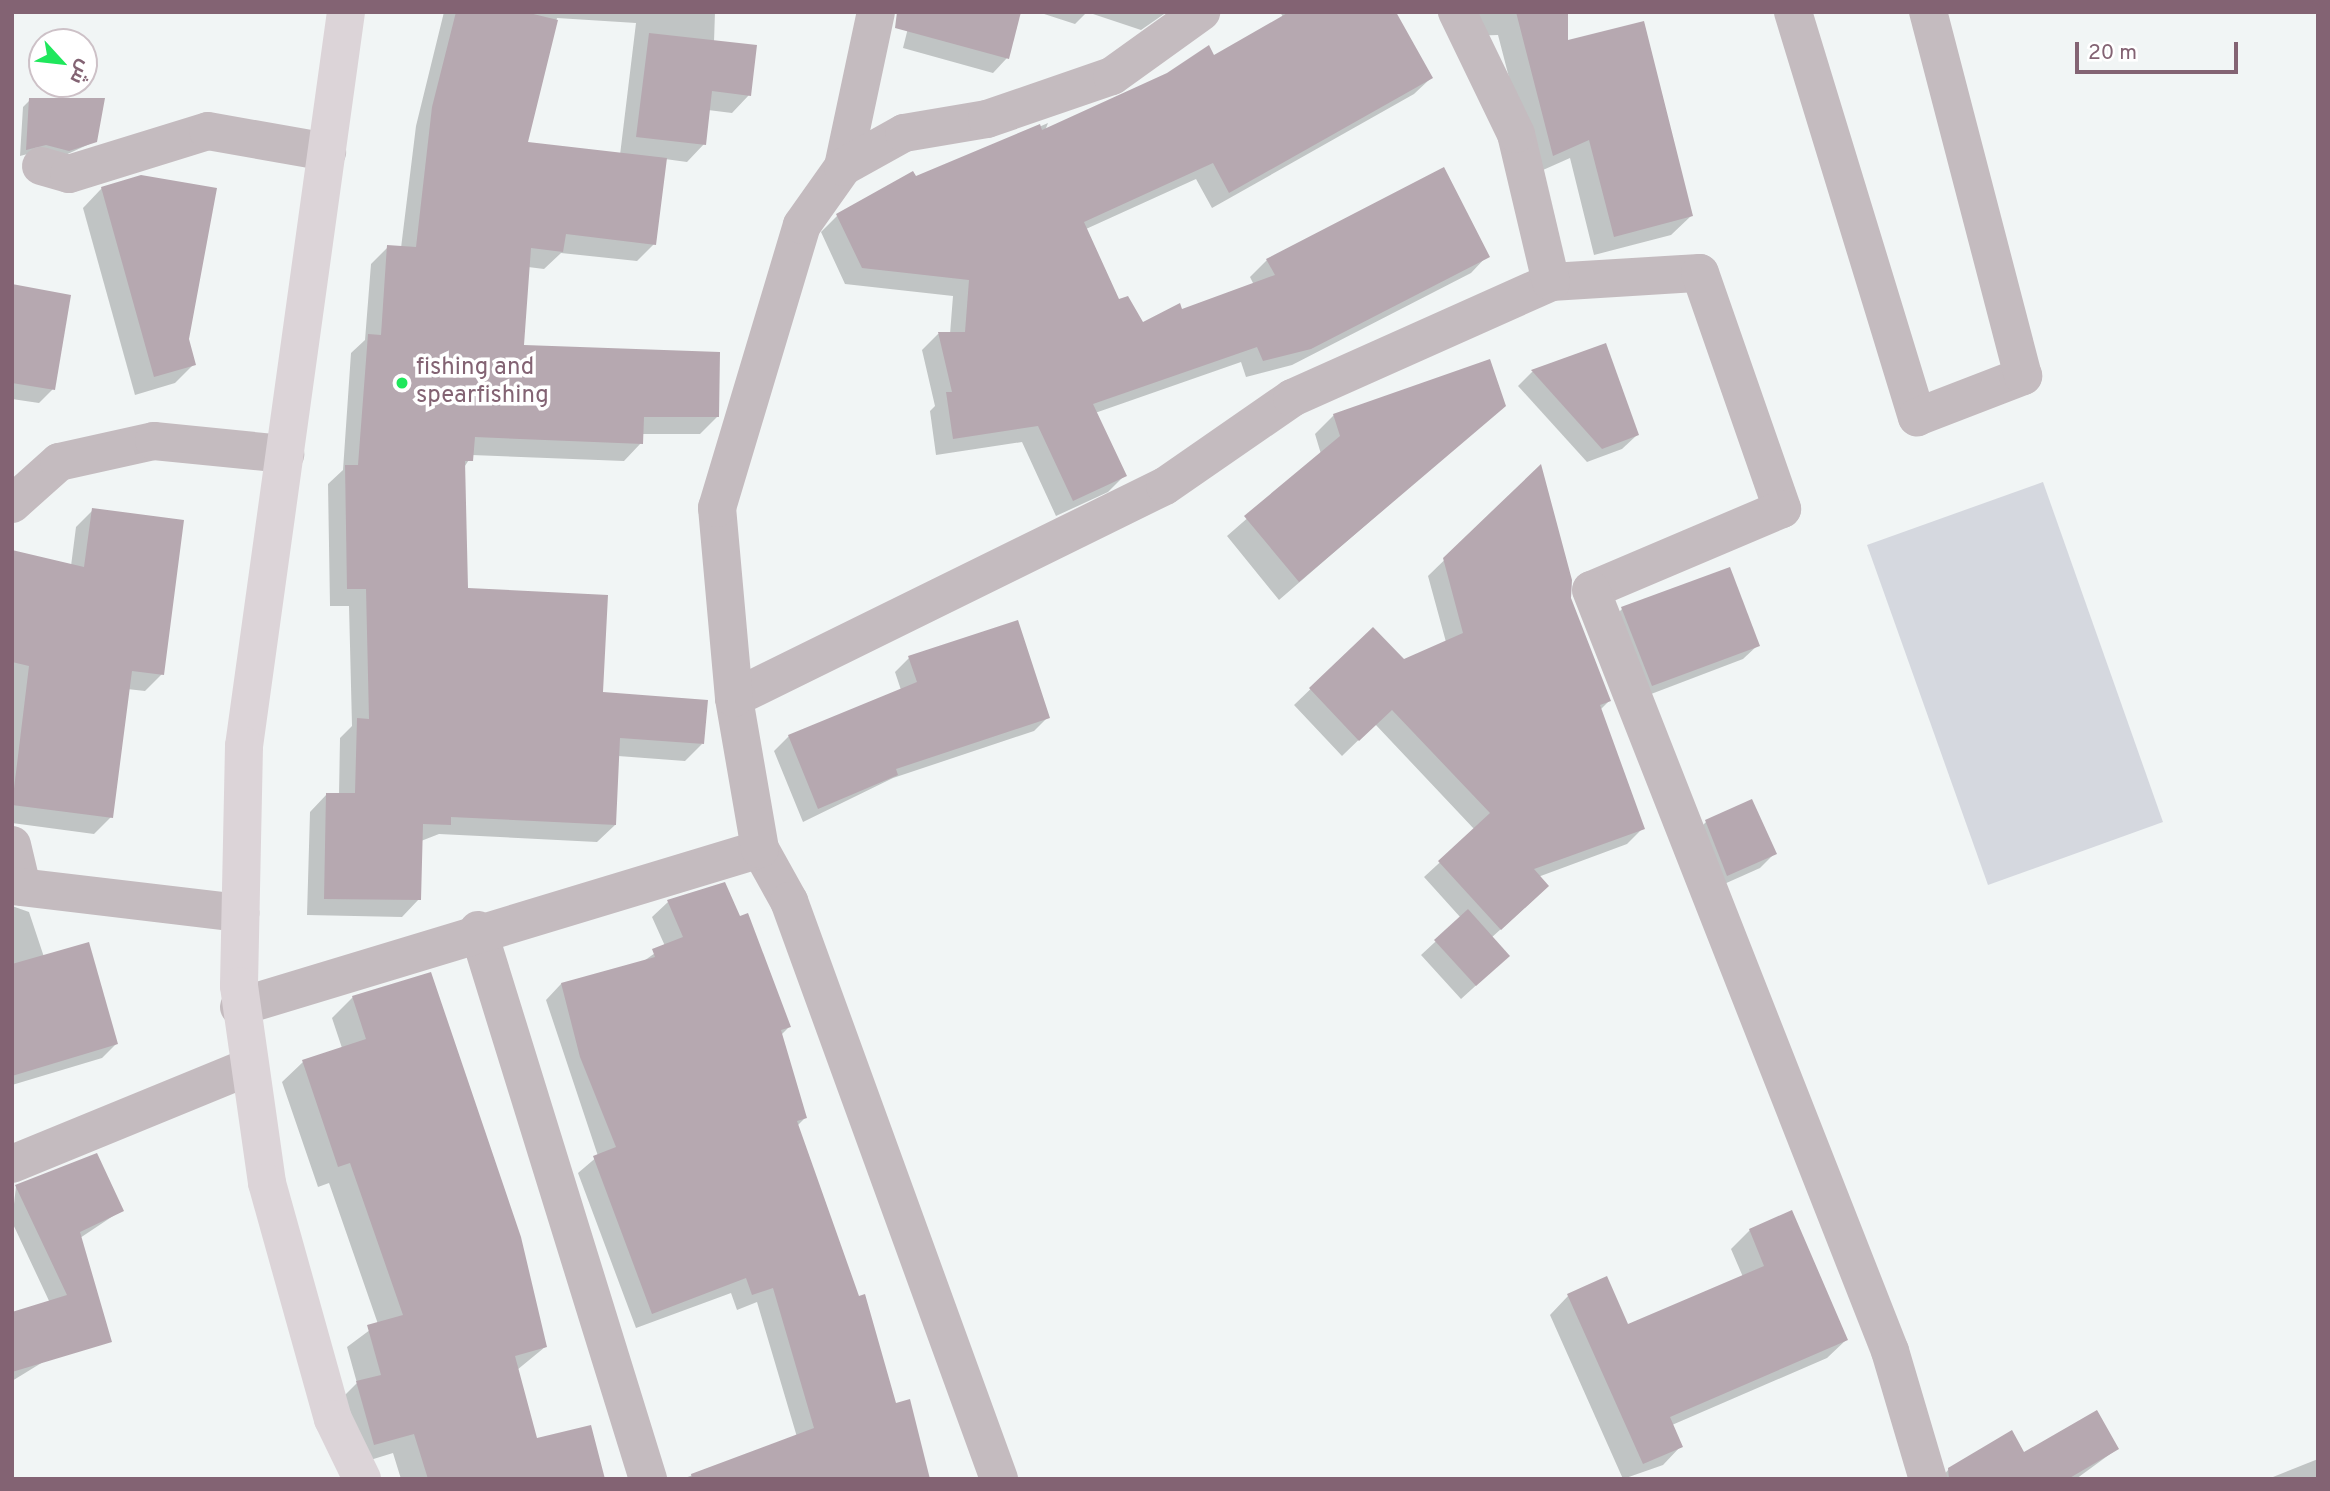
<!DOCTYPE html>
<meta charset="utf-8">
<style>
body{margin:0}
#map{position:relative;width:2330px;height:1491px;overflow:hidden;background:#f1f5f5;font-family:Overpass,Cairo,sans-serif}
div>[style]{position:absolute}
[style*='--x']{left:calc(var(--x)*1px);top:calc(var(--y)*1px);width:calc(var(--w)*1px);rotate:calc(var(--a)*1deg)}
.green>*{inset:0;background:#d5d8df}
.shadow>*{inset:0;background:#0003}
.building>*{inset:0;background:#b6a8b0}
.minor>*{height:38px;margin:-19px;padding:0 19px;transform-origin:19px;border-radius:19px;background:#c4bbbf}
.major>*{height:38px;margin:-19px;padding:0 19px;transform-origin:19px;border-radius:19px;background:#dcd4d8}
.dots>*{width:19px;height:19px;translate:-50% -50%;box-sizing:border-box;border:4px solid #fff;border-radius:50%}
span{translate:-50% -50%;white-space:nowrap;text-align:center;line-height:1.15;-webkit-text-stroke:7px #fff;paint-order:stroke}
.poi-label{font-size:24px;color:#836373}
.left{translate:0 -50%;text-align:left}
.frame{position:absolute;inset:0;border:14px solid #836373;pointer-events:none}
.north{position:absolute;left:28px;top:28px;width:70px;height:70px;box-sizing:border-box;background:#fff;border:2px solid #cdc1c7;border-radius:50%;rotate:117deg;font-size:19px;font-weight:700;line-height:28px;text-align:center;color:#836373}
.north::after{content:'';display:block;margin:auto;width:24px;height:32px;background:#1fe75c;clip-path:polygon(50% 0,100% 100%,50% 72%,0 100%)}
.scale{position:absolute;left:2075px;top:42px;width:163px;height:32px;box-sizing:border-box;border:4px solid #836373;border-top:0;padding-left:9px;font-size:21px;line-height:24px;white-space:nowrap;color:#836373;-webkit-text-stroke:5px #fff;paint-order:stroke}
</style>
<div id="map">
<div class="green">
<i style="clip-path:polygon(2043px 482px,2163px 822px,1988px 885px,1867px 545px)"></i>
</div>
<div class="shadow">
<i style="clip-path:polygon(evenodd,444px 12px,715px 12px,714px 42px,749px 95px,732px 113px,708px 110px,704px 144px,687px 162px,665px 159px,654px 244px,637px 261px,561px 253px,544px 269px,528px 267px,522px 346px,718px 416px,700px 434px,642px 434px,641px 443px,624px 461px,472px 455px,463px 469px,466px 590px,601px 693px,702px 744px,685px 761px,618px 756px,615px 825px,597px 842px,439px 834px,421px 841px,419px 899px,402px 917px,307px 915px,310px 812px,327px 794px,339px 795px,340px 738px,352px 726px,349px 606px,330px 606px,328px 484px,343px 470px,351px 353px,365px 340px,371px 264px,388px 247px,401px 248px,416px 126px,444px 12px,557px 18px,636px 23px,620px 155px,526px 144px,557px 18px)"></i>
<i style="clip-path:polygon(912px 12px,1007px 58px,993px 73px,903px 48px)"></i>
<i style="clip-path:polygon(1038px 12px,1167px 12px,1141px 30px,1087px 12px,1075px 24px)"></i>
<i style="clip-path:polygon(1280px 12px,1394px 12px,1431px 78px,1414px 94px,1212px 208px,1196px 179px,1086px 229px,1118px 301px,1142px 325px,1254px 285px,1250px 277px,1267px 260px,1444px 169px,1487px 256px,1471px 273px,1292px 365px,1246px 377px,1241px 362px,1095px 413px,1125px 475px,1108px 492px,1056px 516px,1022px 442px,936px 455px,930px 411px,935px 406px,922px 350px,938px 334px,950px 334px,953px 296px,845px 284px,821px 232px,837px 216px,1048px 123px,1041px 141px,1215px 56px,1283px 17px)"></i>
<i style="clip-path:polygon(1466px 12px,1566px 12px,1566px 42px,1691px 216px,1671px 235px,1594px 255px,1570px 158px,1534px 174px,1498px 35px,1466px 36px)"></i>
<i style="clip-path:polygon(30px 100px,96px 141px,61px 157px,39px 151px,20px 156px,23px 107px)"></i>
<i style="clip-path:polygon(102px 188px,187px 339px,194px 364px,175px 383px,135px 395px,83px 208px)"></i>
<i style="clip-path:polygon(12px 286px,53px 389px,39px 403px,12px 399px)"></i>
<i style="clip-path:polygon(1605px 346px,1637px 435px,1622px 449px,1587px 462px,1518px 386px,1532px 372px)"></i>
<i style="clip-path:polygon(1504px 405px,1279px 600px,1227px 536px,1321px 454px,1315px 434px,1334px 415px)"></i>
<i style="clip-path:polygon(1540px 467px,1569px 598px,1609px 701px,1600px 710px,1643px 828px,1627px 844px,1538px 877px,1531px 902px,1491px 938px,1493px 970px,1461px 999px,1421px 955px,1461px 918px,1424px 877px,1475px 830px,1375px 724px,1342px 756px,1294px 705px,1373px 629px,1403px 662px,1446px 642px,1428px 576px)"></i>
<i style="clip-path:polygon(93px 510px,162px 674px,145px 691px,127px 689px,111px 817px,94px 834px,12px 823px,12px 554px,71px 566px,76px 527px)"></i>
<i style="clip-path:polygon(1622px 609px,1758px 645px,1743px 659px,1638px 699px,1608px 623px)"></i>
<i style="clip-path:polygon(909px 658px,1048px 717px,1034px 731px,893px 778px,803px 822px,774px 751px,789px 736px,901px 690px,895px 672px)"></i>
<i style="clip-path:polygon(1706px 822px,1775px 853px,1760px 868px,1713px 889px,1692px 836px)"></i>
<i style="clip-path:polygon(668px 902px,789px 1027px,780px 1036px,805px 1118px,797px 1126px,894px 1405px,928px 1479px,682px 1479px,797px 1437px,757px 1302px,737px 1310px,731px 1293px,636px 1328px,578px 1173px,598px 1156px,546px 1000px,561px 984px,641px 963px,665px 946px,652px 917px)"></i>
<i style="clip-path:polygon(12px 906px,29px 912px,44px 957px,116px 1044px,102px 1058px,12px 1085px)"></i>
<i style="clip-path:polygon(353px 997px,545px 1347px,517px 1370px,536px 1440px,604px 1479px,401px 1479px,393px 1453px,354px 1465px,336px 1404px,357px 1383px,347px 1347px,378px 1324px,329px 1183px,318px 1187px,282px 1082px,303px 1062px,342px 1048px,332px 1018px)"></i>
<i style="clip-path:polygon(16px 1186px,122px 1210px,80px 1238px,66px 1337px,12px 1222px)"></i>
<i style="clip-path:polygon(1750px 1230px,1846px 1340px,1827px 1358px,1672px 1425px,1681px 1446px,1663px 1465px,1623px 1479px,1550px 1315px,1568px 1296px,1627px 1326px,1743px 1277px,1731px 1249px)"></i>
<i style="clip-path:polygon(12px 1323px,43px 1362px,12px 1381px)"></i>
<i style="clip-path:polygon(2117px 1449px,2076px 1479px,1940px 1479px,1949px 1469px,2023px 1454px)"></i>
<i style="clip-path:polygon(2318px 1459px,2318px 1479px,2268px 1479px)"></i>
</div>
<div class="building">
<i style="clip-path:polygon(456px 12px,525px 12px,558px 20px,528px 142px,667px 158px,656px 245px,566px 234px,563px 252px,531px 248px,524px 345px,720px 352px,719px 417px,644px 417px,643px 444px,475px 437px,473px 461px,465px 461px,468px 588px,608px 595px,603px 692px,708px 700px,704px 744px,620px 738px,616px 825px,451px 817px,451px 825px,423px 824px,421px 900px,324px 899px,326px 793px,355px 793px,357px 718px,369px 719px,366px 589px,347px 589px,345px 465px,358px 465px,368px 334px,381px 335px,387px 245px,416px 247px,432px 107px)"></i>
<i style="clip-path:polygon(897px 12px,1021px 12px,1009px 59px,895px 28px)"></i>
<i style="clip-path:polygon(1289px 12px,1396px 12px,1433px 78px,1229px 193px,1213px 163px,1084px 222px,1119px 299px,1128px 296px,1143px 322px,1180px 303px,1182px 309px,1275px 275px,1266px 259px,1444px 167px,1490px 257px,1311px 349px,1263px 361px,1257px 347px,1093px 404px,1127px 476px,1073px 501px,1038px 426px,953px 439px,946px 392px,952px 392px,938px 332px,965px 332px,969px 280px,862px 268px,836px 214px,913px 171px,916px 176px,1040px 124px,1042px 130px,1167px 73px,1209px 45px,1214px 55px)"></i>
<i style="clip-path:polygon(1516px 12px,1568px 12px,1568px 40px,1644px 21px,1693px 216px,1614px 237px,1589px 140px,1553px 156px)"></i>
<i style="clip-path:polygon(649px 33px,757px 45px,751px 96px,712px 91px,706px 145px,636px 137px)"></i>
<i style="clip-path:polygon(29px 98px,105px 98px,97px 142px,69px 151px,46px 145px,26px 150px)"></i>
<i style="clip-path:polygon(141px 175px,217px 188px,189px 339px,196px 365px,154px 377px,101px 187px)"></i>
<i style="clip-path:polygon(12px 284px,71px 295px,55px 390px,12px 383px)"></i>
<i style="clip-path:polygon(1606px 343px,1639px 435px,1602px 449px,1531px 370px)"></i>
<i style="clip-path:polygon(1490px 359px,1506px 406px,1299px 582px,1244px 516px,1340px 436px,1333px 414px)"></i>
<i style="clip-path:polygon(1541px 464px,1572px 580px,1571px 598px,1611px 701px,1600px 705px,1645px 829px,1534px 869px,1549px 886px,1501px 930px,1438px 861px,1490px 813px,1392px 710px,1359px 741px,1309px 688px,1373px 627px,1404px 659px,1463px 633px,1443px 558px)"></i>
<i style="clip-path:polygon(92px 508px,184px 520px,164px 675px,132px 671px,113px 818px,12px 805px,29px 666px,12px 662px,12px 550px,84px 567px)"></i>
<i style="clip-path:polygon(1730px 567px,1760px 646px,1652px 686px,1621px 607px)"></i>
<i style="clip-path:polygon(1018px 620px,1050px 718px,896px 769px,898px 775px,818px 809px,788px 735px,917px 682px,908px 656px)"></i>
<i style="clip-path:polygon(1752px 799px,1777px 854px,1727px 876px,1705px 820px)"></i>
<i style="clip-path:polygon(725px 882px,740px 916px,748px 913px,791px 1027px,781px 1030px,807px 1118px,797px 1121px,859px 1296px,865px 1294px,896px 1403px,910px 1399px,930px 1479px,692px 1479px,691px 1474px,814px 1428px,773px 1288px,752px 1295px,746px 1278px,652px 1314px,593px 1156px,616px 1147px,580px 1057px,561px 983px,655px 957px,652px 949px,683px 937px,667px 900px)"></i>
<i style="clip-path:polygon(1468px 909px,1510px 956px,1476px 986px,1434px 940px)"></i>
<i style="clip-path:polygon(89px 942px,118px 1044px,12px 1076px,12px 964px)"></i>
<i style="clip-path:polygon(431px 972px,521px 1237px,547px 1347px,515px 1356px,537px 1438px,591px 1425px,605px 1479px,428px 1479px,414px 1434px,374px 1445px,356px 1381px,381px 1375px,367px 1325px,403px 1315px,350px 1163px,338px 1167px,302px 1060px,366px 1039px,352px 996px)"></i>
<i style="clip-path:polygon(97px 1153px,124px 1211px,80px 1232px,112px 1342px,12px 1372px,12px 1312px,67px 1295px,15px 1185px)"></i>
<i style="clip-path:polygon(1792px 1210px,1848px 1340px,1670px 1417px,1683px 1447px,1643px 1464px,1567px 1294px,1607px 1276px,1628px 1324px,1764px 1266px,1749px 1229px)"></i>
<i style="clip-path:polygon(2097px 1410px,2119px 1449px,2068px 1479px,1949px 1479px,1948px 1468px,2012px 1430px,2024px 1452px)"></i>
</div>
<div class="minor">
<i style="--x:1793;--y:12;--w:424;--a:73"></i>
<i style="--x:1917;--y:417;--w:114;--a:-21.1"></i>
<i style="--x:2023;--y:376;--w:376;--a:-104.6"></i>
<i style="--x:41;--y:166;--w:29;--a:16"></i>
<i style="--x:69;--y:174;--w:145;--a:-17.2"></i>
<i style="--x:208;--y:131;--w:121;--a:10"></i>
<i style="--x:843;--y:167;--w:158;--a:-78"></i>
<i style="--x:1551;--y:282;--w:149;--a:-3.5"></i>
<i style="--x:1700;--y:273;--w:250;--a:70.8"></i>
<i style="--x:1782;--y:509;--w:207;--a:157"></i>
<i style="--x:1591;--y:590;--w:818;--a:68.55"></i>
<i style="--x:1890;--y:1351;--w:134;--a:73.5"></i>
<i style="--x:12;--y:504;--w:63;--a:-41.8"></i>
<i style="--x:59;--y:462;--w:97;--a:-12.5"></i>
<i style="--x:154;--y:441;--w:132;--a:5.7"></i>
<i style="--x:734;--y:698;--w:480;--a:-26.2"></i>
<i style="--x:1165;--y:486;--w:155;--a:-34.7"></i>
<i style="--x:1292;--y:398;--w:284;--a:-24.1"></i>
<i style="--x:1551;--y:282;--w:152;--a:-103.3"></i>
<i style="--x:1516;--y:134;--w:136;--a:-115.8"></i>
<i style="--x:12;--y:845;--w:43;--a:76.6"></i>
<i style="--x:760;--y:849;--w:60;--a:60.9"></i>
<i style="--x:789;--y:901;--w:615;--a:70.03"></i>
<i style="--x:12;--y:886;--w:230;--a:6.8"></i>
<i style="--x:478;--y:930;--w:575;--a:72.79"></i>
<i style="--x:239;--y:1007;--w:544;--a:-16.87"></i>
<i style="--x:760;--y:849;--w:153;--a:-99.8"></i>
<i style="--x:734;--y:698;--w:191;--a:-95.1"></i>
<i style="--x:717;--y:508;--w:295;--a:-73.3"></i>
<i style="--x:802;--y:225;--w:71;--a:-54.7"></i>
<i style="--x:843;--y:167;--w:70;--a:-29.1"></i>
<i style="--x:904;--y:133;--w:84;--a:-9.6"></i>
<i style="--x:987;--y:119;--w:132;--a:-19"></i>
<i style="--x:1112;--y:76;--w:110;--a:-35.7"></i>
<i style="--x:12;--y:1164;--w:255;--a:-22.3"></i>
</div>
<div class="major">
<i style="--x:346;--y:12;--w:741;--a:97.91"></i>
<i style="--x:244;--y:746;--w:240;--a:91.2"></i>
<i style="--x:239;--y:986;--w:199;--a:81.9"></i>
<i style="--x:267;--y:1183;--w:245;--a:74.4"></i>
<i style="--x:333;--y:1419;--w:67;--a:64.2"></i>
</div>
<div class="dots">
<i style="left:402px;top:383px;background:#1fe75c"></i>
</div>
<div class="poi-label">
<span class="left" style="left:416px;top:383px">fishing and<br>spearfishing</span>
</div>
<div class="frame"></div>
<div class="north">ش</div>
<div class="scale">20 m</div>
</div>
